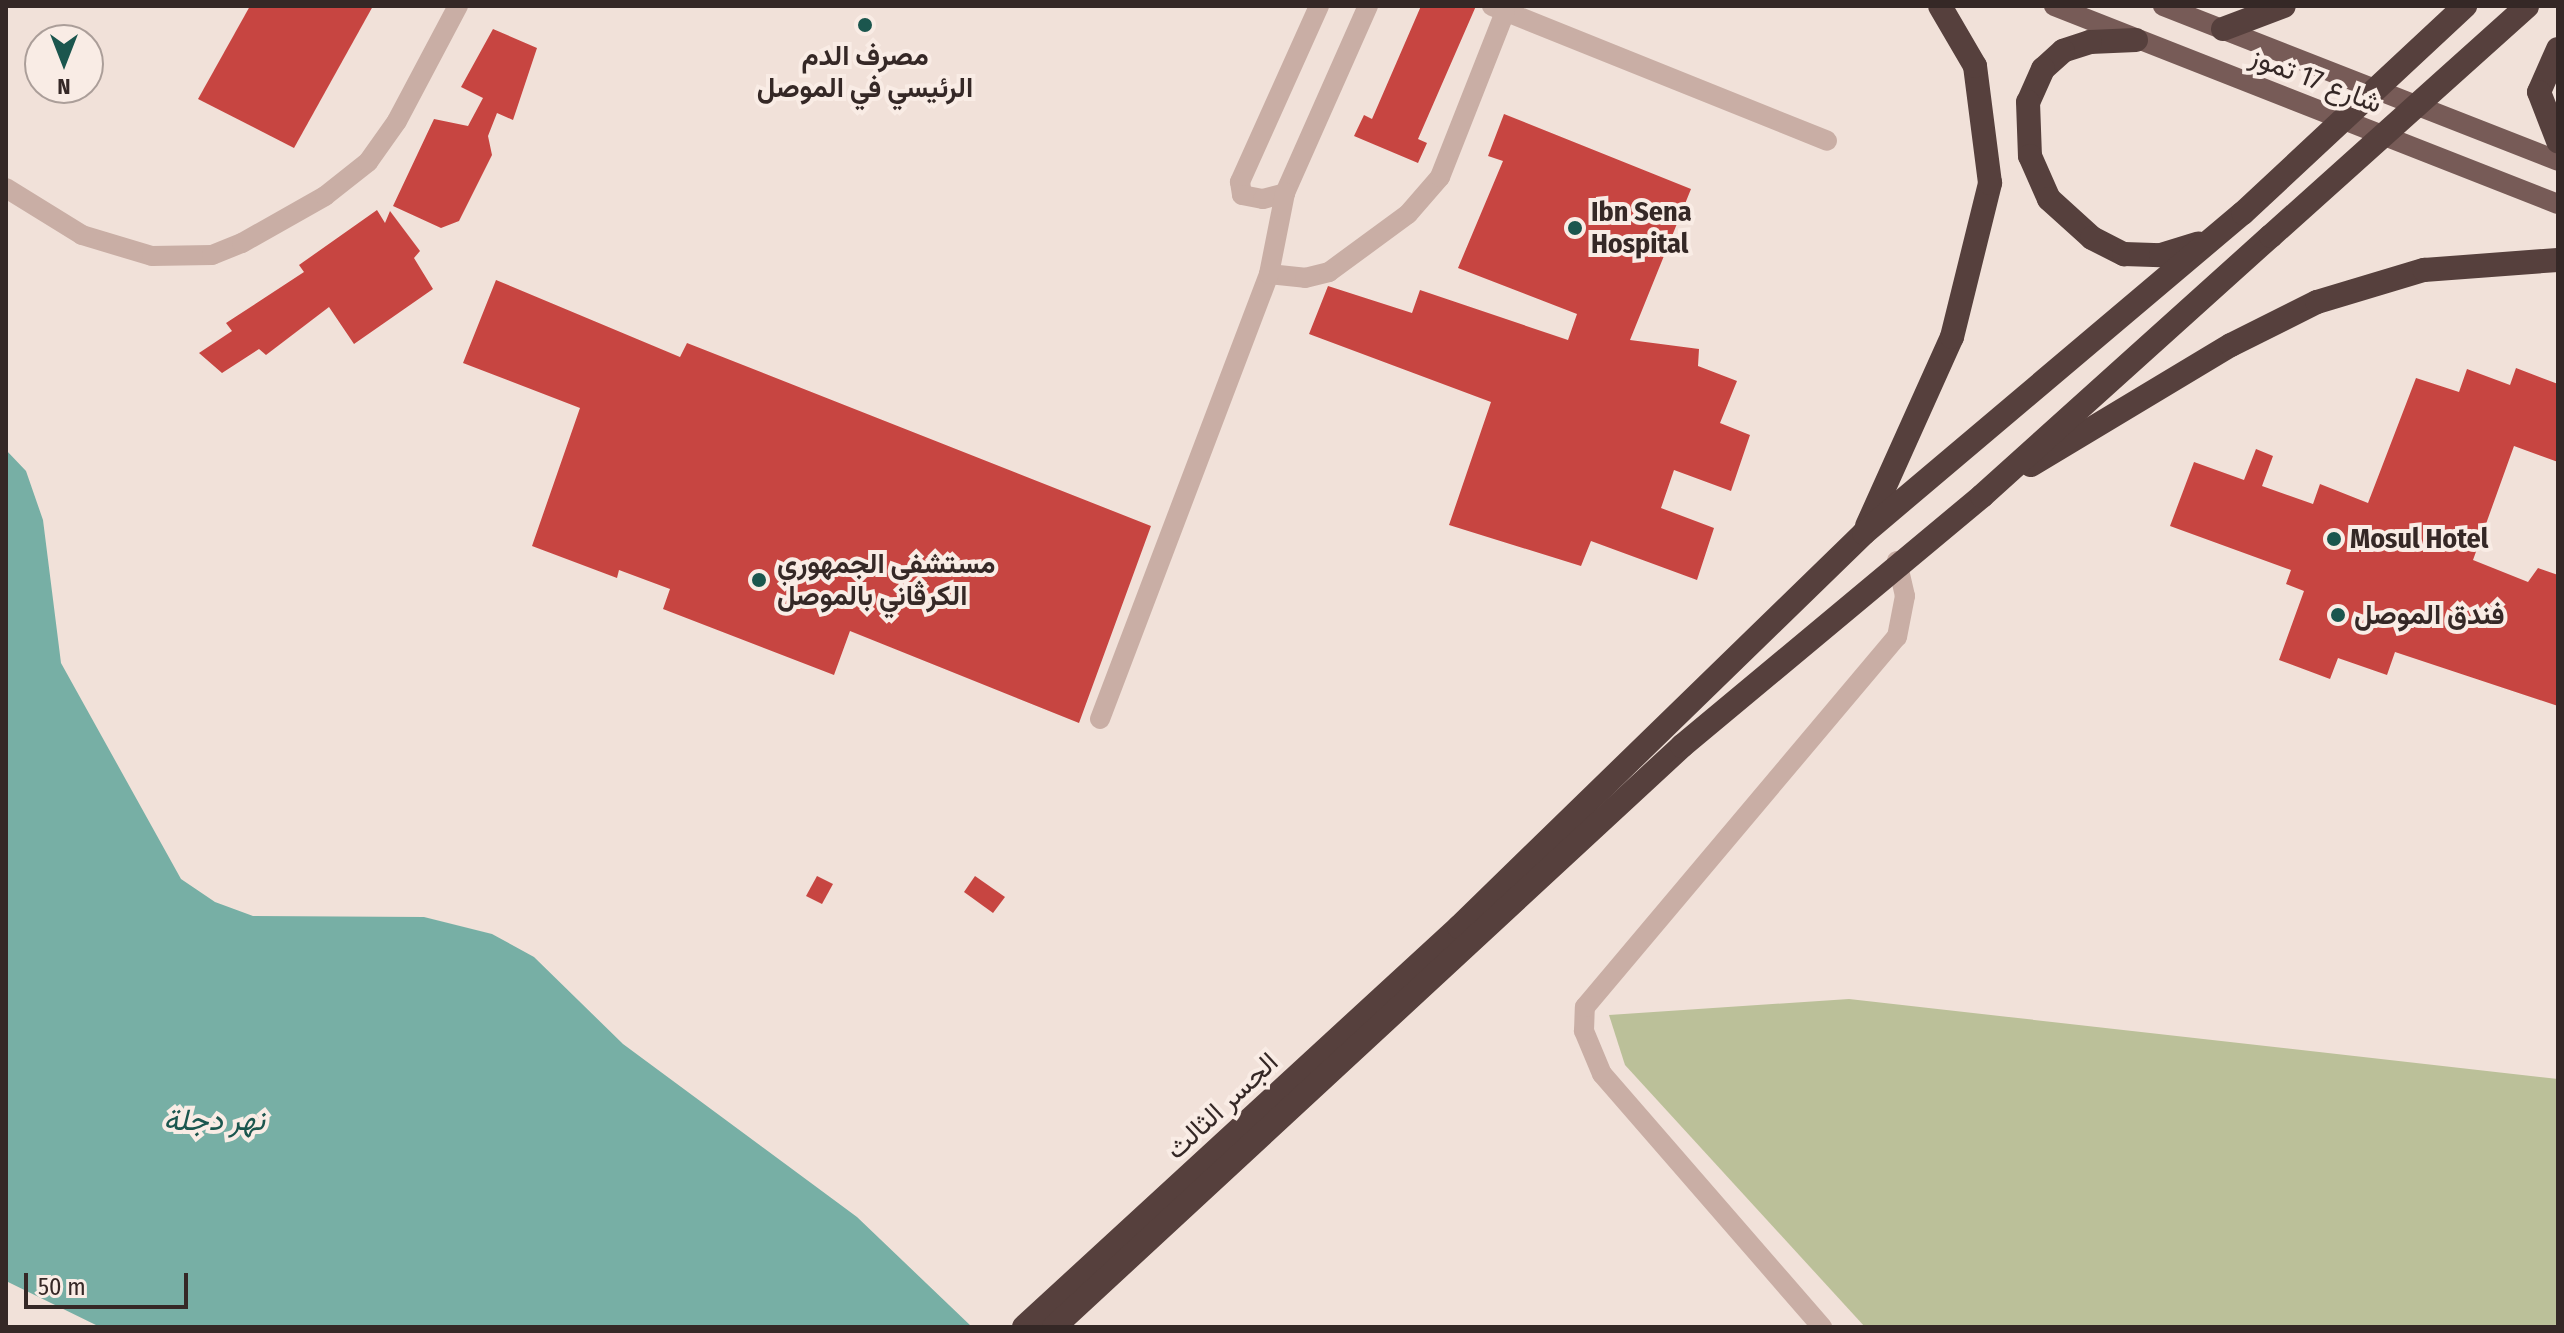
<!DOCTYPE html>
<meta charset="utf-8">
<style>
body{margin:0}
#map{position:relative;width:2564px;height:1333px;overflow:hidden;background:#f1e1d9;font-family:"Fira Sans Condensed",Vazirmatn,sans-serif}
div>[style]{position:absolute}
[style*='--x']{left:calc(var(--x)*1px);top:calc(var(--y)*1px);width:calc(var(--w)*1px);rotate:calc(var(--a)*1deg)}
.green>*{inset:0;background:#bbc099}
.water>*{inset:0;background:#77afa5}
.building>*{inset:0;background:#c74541}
.minor>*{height:20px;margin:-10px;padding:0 10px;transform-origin:10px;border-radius:10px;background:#c9aea5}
.major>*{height:20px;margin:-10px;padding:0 10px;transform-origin:10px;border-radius:10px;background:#775b57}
.highway>*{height:24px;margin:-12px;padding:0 12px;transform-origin:12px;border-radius:12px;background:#56403d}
.highway-bridge>*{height:24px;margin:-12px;padding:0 12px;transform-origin:12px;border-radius:12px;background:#56403d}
.dots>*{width:22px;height:22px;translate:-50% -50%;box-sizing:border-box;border:4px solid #f9ece5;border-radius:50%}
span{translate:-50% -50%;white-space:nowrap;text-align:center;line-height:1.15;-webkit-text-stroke:8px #f9ece5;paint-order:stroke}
.poi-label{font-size:28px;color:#352826;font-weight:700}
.left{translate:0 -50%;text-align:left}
.street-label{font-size:28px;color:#352826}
.water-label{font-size:30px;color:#1b564e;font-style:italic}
.frame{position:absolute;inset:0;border:8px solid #352826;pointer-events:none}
.north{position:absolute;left:24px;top:24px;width:80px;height:80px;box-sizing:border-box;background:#f9ece5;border:2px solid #ab9e99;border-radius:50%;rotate:180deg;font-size:22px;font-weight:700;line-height:32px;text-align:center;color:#352826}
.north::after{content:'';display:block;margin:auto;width:28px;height:36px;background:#1b564e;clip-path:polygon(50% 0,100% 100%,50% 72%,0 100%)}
.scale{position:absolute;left:24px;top:1273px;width:164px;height:36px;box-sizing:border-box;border:4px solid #352826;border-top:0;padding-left:10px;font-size:24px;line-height:28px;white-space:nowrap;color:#352826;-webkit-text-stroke:6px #f9ece5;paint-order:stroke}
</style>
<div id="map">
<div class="green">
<i style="clip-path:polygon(1849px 999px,2558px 1079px,2558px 1327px,1865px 1327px,1625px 1065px,1609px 1015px)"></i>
</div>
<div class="water">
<i style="clip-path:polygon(6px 450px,26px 471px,43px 520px,61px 663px,181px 879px,215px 902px,253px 916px,424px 917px,492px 934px,534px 957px,623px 1044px,857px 1217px,972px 1327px,100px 1327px,6px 1281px)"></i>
</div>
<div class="building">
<i style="clip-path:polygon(250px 6px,373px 6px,294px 148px,198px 99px)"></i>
<i style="clip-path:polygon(1421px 6px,1476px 6px,1418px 139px,1427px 143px,1418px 163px,1354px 136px,1364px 115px,1372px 119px)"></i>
<i style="clip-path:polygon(493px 29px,537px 48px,513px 120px,497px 113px,488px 136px,492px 155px,459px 221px,441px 228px,393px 206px,434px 119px,468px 126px,483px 98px,461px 87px)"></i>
<i style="clip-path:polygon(1504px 114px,1691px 189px,1630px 340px,1699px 349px,1698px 366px,1737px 381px,1720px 423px,1750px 435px,1731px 491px,1674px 470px,1661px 508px,1714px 528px,1697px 580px,1591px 541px,1581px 566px,1449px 525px,1491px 402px,1309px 334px,1328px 286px,1412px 313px,1420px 290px,1568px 340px,1577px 314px,1458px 268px,1503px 161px,1488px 156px)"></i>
<i style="clip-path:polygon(377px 210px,385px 223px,390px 211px,420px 251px,414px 258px,433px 289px,354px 344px,329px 307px,266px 355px,259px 349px,222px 373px,199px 353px,232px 331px,226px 323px,304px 272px,299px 265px)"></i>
<i style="clip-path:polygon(496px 280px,680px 357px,687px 343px,1151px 526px,1079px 723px,850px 631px,834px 675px,663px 609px,670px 589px,619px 570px,617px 578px,532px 546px,580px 408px,463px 363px)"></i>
<i style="clip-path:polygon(2516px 368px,2558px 384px,2558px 462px,2514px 446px,2473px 560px,2528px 582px,2538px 568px,2558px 575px,2558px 706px,2395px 652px,2387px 675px,2338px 658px,2330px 679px,2279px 660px,2304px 591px,2286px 584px,2291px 570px,2170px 526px,2194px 462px,2244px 480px,2256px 449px,2273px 456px,2262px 486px,2313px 504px,2320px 484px,2368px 503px,2416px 378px,2459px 392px,2467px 369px,2510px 385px)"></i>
<i style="clip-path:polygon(817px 876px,833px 884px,822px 904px,806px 896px)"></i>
<i style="clip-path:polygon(975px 876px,1005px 897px,993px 913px,964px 892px)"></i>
</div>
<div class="minor">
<i style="--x:1319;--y:6;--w:193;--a:114.2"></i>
<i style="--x:1240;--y:182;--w:13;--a:81"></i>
<i style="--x:1242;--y:195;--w:21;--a:11"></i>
<i style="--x:1263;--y:199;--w:23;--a:-15"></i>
<i style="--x:1285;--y:193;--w:205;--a:-66.1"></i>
<i style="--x:1492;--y:6;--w:361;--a:21.9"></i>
<i style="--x:6;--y:188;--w:89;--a:31.7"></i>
<i style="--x:82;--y:235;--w:73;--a:16.7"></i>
<i style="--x:152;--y:256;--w:60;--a:-1"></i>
<i style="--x:212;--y:255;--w:32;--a:-22"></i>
<i style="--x:242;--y:243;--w:95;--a:-29.5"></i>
<i style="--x:325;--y:196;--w:55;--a:-38.3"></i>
<i style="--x:368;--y:162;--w:50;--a:-54.7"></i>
<i style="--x:397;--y:121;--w:130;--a:-62.1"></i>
<i style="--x:1269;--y:274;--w:36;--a:6"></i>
<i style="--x:1305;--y:278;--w:25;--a:-14"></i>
<i style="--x:1329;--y:272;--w:98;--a:-36.3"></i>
<i style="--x:1408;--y:214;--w:49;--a:-49.1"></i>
<i style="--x:1440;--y:177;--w:177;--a:-68.5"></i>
<i style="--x:1100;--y:719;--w:476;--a:-69.2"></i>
<i style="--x:1269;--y:274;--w:83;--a:-78.8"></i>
<i style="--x:1822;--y:1327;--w:335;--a:-131"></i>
<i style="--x:1602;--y:1074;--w:47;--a:-112.7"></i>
<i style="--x:1584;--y:1031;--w:24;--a:-88"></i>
<i style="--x:1585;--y:1007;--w:484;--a:-49.9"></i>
<i style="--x:1897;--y:637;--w:42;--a:-79"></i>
<i style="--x:1905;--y:596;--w:36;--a:-103"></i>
</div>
<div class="major">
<i style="--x:2054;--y:6;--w:541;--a:21.45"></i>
<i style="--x:2163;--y:6;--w:424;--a:21.4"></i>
</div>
<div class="highway">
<i style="--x:2223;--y:29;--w:65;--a:-20.7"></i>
<i style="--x:2136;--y:40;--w:46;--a:177.5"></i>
<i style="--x:2090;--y:42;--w:28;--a:162"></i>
<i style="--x:2063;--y:51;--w:27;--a:138"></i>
<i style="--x:2043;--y:69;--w:36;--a:114"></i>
<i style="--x:2028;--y:102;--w:54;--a:87.9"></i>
<i style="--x:2030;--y:156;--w:47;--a:66.2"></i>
<i style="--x:2049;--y:199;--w:58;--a:42.2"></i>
<i style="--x:2092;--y:238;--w:36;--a:27"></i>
<i style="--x:2124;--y:254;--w:37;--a:2"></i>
<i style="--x:2161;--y:255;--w:39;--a:-17"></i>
<i style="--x:2558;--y:49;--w:47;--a:113.8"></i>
<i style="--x:2539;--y:92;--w:53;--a:68.8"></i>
<i style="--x:2031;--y:465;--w:233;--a:-31"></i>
<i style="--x:2231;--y:345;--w:96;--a:-26.6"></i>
<i style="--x:2317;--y:302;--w:112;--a:-16.7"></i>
<i style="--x:2424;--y:270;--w:134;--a:-4.3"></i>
<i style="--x:1867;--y:526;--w:207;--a:-65.8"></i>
<i style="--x:1952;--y:337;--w:159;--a:-76.1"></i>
<i style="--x:1990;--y:183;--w:118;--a:-97.3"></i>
<i style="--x:1975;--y:66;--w:69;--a:-120.3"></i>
<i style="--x:1024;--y:1327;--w:591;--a:-42.6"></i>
<i style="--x:1459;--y:927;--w:565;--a:-44.21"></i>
<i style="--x:1864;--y:533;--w:496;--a:-40.2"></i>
<i style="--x:1054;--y:1327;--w:856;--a:-42.77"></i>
<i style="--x:1682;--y:746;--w:391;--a:-39.8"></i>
<i style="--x:1982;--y:496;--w:389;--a:-42"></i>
</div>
<div class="highway-bridge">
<i style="--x:2243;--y:213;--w:304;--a:-43"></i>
<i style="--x:2271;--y:236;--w:344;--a:-41.9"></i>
</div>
<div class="dots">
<i style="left:865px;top:25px;background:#1b564e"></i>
<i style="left:1575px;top:228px;background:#1b564e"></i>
<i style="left:2334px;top:539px;background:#1b564e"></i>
<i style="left:759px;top:580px;background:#1b564e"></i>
<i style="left:2338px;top:615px;background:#1b564e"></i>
</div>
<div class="poi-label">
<span style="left:865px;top:72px">مصرف الدم<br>الرئيسي في الموصل</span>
<span class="left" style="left:1591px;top:228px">Ibn Sena<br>Hospital</span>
<span class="left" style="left:2350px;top:539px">Mosul Hotel</span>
<span class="left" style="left:777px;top:580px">مستشفى الجمهوري<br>الكرڤاني بالموصل</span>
<span class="left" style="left:2354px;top:615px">فندق الموصل</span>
</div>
<div class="street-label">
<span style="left:2316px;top:80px;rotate:21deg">شارع 17 تموز</span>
<span style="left:1222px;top:1106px;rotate:-43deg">الجسر الثالث</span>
</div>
<div class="water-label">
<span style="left:214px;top:1120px">نهر دجلة</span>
</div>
<div class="frame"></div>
<div class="north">N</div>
<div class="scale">50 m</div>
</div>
